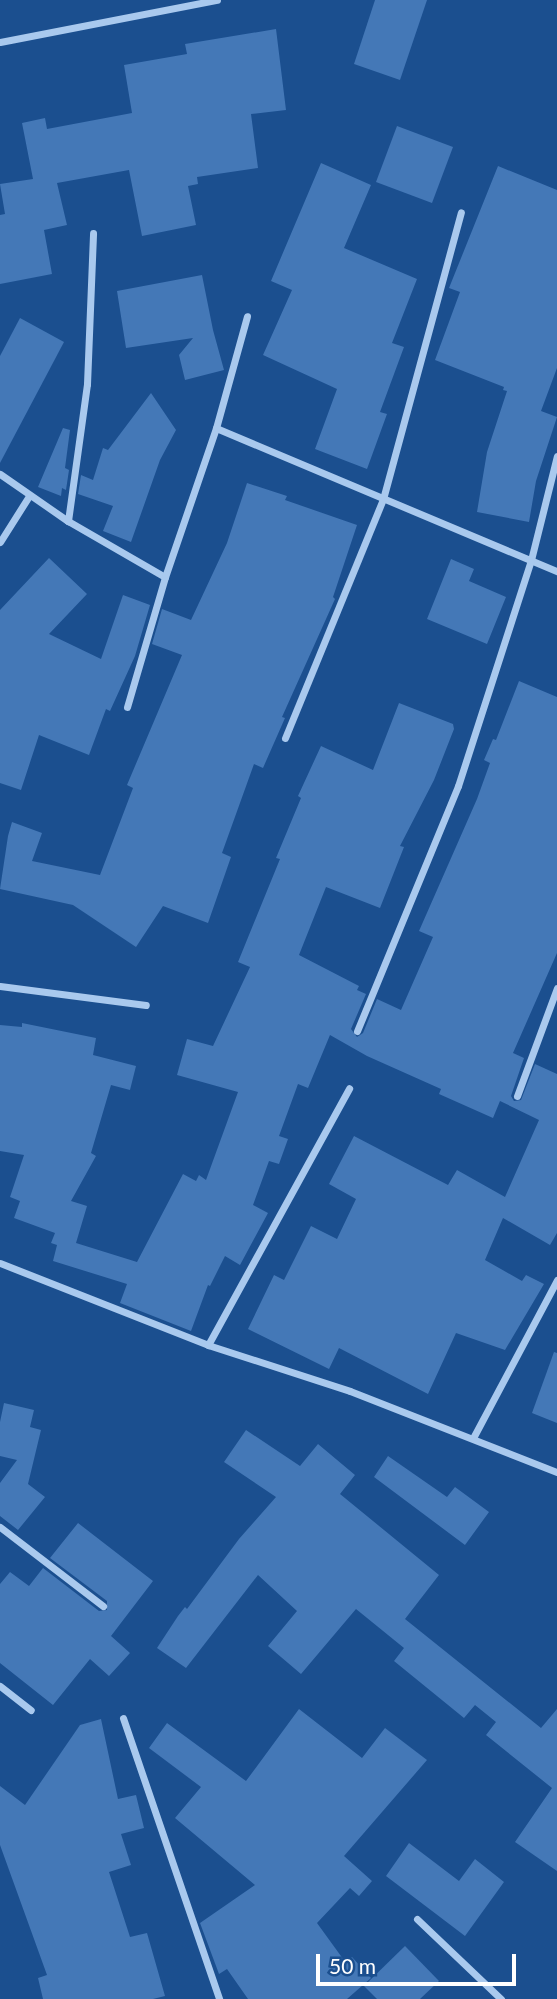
<!DOCTYPE html>
<style>
body{margin:0}
#map{position:relative;width:557px;height:1999px;overflow:hidden;background:#1b4f8f;font-family:Lato,sans-serif}
div>[style]{position:absolute}
[style*='--x']{left:calc(var(--x)*1px);top:calc(var(--y)*1px);width:calc(var(--w)*1px);rotate:calc(var(--a)*1deg)}
.building>*{inset:0;background:#4478b7}
.street>*{height:7px;margin:-3.5px;padding:0 3.5px;transform-origin:3.5px;border-radius:3.5px;background:#a9c9ee}
span{translate:-50% -50%;white-space:nowrap;text-align:center;line-height:1.15;-webkit-text-stroke:7px #1b4f8f;paint-order:stroke}
.scale{position:absolute;left:316px;top:1954px;width:200px;height:32px;box-sizing:border-box;border:4px solid #fff;border-top:0;padding-left:9px;font-size:21px;line-height:24px;white-space:nowrap;color:#fff;-webkit-text-stroke:5px #1b4f8f;paint-order:stroke}
</style>
<div id="map">
<div class="building">
<i style="clip-path:polygon(375px 0,427px 0,400px 80px,354px 64px)"></i>
<i style="clip-path:polygon(276px 29px,286px 110px,251px 114px,258px 168px,197px 177px,198px 184px,188px 186px,196px 225px,142px 236px,129px 170px,57px 183px,67px 225px,44px 230px,52px 274px,0 284px,0 215px,5px 214px,0 184px,33px 179px,22px 123px,45px 118px,47px 129px,132px 113px,124px 65px,187px 54px,185px 44px)"></i>
<i style="clip-path:polygon(397px 126px,453px 147px,432px 203px,376px 182px)"></i>
<i style="clip-path:polygon(321px 163px,371px 185px,344px 248px,417px 279px,392px 343px,404px 347px,380px 412px,387px 414px,367px 469px,315px 449px,337px 389px,263px 355px,292px 290px,271px 281px)"></i>
<i style="clip-path:polygon(498px 166px,557px 190px,557px 368px,541px 411px,557px 417px,536px 481px,529px 522px,477px 512px,487px 452px,507px 391px,503px 390px,504px 387px,435px 360px,460px 292px,449px 288px)"></i>
<i style="clip-path:polygon(202px 275px,213px 330px,224px 370px,185px 380px,179px 355px,193px 338px,126px 348px,117px 291px)"></i>
<i style="clip-path:polygon(20px 318px,64px 342px,0 463px,0 356px)"></i>
<i style="clip-path:polygon(151px 393px,176px 430px,160px 460px,131px 542px,103px 531px,113px 506px,78px 494px,81px 475px,93px 480px,103px 448px,108px 450px)"></i>
<i style="clip-path:polygon(63px 428px,70px 430px,65px 468px,69px 470px,66px 490px,62px 488px,61px 496px,38px 487px)"></i>
<i style="clip-path:polygon(247px 483px,287px 496px,285px 500px,357px 525px,333px 597px,335px 599px,282px 717px,285px 718px,263px 768px,254px 764px,222px 853px,231px 857px,208px 923px,163px 906px,136px 947px,73px 905px,0 889px,8px 836px,12px 822px,42px 833px,32px 861px,100px 875px,133px 788px,127px 785px,182px 655px,152px 644px,162px 609px,191px 620px,227px 543px)"></i>
<i style="clip-path:polygon(49px 558px,87px 594px,49px 634px,101px 659px,123px 595px,150px 605px,135px 656px,110px 711px,106px 709px,89px 755px,39px 735px,21px 790px,0 783px,0 610px)"></i>
<i style="clip-path:polygon(451px 559px,474px 569px,469px 581px,506px 597px,487px 644px,427px 619px)"></i>
<i style="clip-path:polygon(519px 681px,557px 697px,557px 953px,513px 1053px,524px 1058px,511px 1096px,514px 1101px,521px 1100px,535px 1064px,557px 1074px,557px 1233px,550px 1245px,503px 1218px,485px 1260px,522px 1281px,526px 1275px,544px 1284px,505px 1350px,456px 1333px,428px 1394px,339px 1348px,329px 1369px,248px 1329px,274px 1275px,284px 1280px,311px 1226px,337px 1239px,356px 1199px,329px 1184px,354px 1136px,448px 1185px,457px 1170px,505px 1197px,539px 1120px,500px 1101px,493px 1118px,439px 1094px,441px 1089px,367px 1056px,330px 1035px,308px 1088px,298px 1084px,279px 1136px,288px 1139px,279px 1164px,269px 1161px,253px 1205px,268px 1213px,240px 1265px,225px 1256px,210px 1286px,208px 1285px,191px 1331px,120px 1303px,127px 1284px,53px 1261px,57px 1245px,51px 1243px,55px 1233px,14px 1218px,20px 1201px,10px 1197px,24px 1155px,0 1151px,0 1025px,22px 1027px,22px 1023px,96px 1038px,93px 1055px,136px 1066px,130px 1090px,111px 1085px,91px 1153px,96px 1156px,71px 1201px,87px 1206px,76px 1243px,137px 1262px,183px 1174px,196px 1181px,199px 1175px,206px 1180px,238px 1092px,177px 1075px,187px 1039px,213px 1046px,250px 967px,238px 962px,280px 859px,276px 858px,301px 798px,298px 796px,321px 746px,373px 770px,399px 703px,453px 724px,454px 729px,434px 780px,400px 846px,404px 847px,380px 908px,326px 887px,299px 955px,359px 986px,357px 990px,366px 994px,351px 1029px,357px 1037px,363px 1033px,377px 999px,401px 1010px,433px 937px,419px 931px,477px 799px,490px 763px,484px 760px,493px 739px,496px 740px)"></i>
<i style="clip-path:polygon(554px 1352px,557px 1353px,557px 1423px,532px 1413px)"></i>
<i style="clip-path:polygon(4px 1403px,34px 1410px,30px 1427px,41px 1430px,28px 1484px,45px 1497px,18px 1530px,0 1516px,0 1483px,17px 1460px,0 1456px,0 1422px)"></i>
<i style="clip-path:polygon(246px 1430px,300px 1466px,318px 1444px,355px 1475px,340px 1494px,439px 1575px,405px 1619px,541px 1728px,557px 1709px,557px 1871px,515px 1842px,552px 1788px,486px 1735px,496px 1722px,475px 1705px,464px 1718px,394px 1661px,404px 1648px,356px 1609px,301px 1674px,268px 1646px,297px 1611px,258px 1575px,186px 1668px,157px 1648px,178px 1616px,185px 1607px,187px 1609px,239px 1539px,276px 1497px,224px 1462px)"></i>
<i style="clip-path:polygon(388px 1456px,447px 1497px,455px 1487px,489px 1512px,465px 1545px,374px 1477px)"></i>
<i style="clip-path:polygon(78px 1523px,153px 1581px,111px 1636px,130px 1653px,109px 1676px,90px 1659px,53px 1705px,0 1663px,0 1584px,10px 1572px,29px 1586px,43px 1568px,99px 1611px,107px 1610px,107px 1601px,50px 1558px)"></i>
<i style="clip-path:polygon(299px 1709px,362px 1758px,385px 1728px,427px 1760px,344px 1856px,372px 1881px,359px 1896px,350px 1888px,317px 1923px,346px 1963px,352px 1957px,371px 1978px,347px 1999px,248px 1999px,227px 1969px,219px 1974px,200px 1923px,255px 1885px,175px 1818px,201px 1787px,149px 1748px,167px 1723px,246px 1781px)"></i>
<i style="clip-path:polygon(101px 1719px,118px 1799px,136px 1795px,144px 1828px,121px 1834px,131px 1865px,109px 1872px,130px 1937px,147px 1933px,165px 1996px,153px 1999px,43px 1999px,38px 1978px,47px 1975px,0 1845px,0 1786px,25px 1805px,80px 1725px)"></i>
<i style="clip-path:polygon(409px 1843px,459px 1881px,475px 1859px,504px 1882px,465px 1936px,386px 1876px)"></i>
<i style="clip-path:polygon(405px 1946px,439px 1981px,420px 1999px,377px 1999px,364px 1986px)"></i>
</div>
<div class="street">
<i style="--x:0;--y:42;--w:221;--a:-11"></i>
<i style="--x:216;--y:428;--w:370;--a:22.8"></i>
<i style="--x:0;--y:474;--w:83;--a:34.7"></i>
<i style="--x:68;--y:521;--w:112;--a:30"></i>
<i style="--x:68;--y:521;--w:138;--a:-82.1"></i>
<i style="--x:87;--y:384;--w:151;--a:-87.7"></i>
<i style="--x:0;--y:542;--w:54;--a:-57.8"></i>
<i style="--x:127;--y:707;--w:135;--a:-73.7"></i>
<i style="--x:165;--y:577;--w:157;--a:-71.1"></i>
<i style="--x:216;--y:428;--w:116;--a:-74.5"></i>
<i style="--x:285;--y:738;--w:258;--a:-67.7"></i>
<i style="--x:383;--y:499;--w:297;--a:-74.8"></i>
<i style="--x:0;--y:986;--w:147;--a:7.4"></i>
<i style="--x:357;--y:1031;--w:265;--a:-67.6"></i>
<i style="--x:458;--y:786;--w:237;--a:-72.1"></i>
<i style="--x:531;--y:560;--w:107;--a:-76"></i>
<i style="--x:517;--y:1096;--w:115;--a:-69.7"></i>
<i style="--x:0;--y:1263;--w:224;--a:21.5"></i>
<i style="--x:208;--y:1345;--w:149;--a:17.9"></i>
<i style="--x:350;--y:1391;--w:222;--a:21.4"></i>
<i style="--x:208;--y:1345;--w:293;--a:-61.2"></i>
<i style="--x:473;--y:1438;--w:179;--a:-62"></i>
<i style="--x:0;--y:1527;--w:130;--a:37.5"></i>
<i style="--x:0;--y:1686;--w:39;--a:38"></i>
<i style="--x:123;--y:1718;--w:297;--a:71.1"></i>
<i style="--x:417;--y:1919;--w:116;--a:43.6"></i>
</div>
<div class="scale">50 m</div>
</div>
